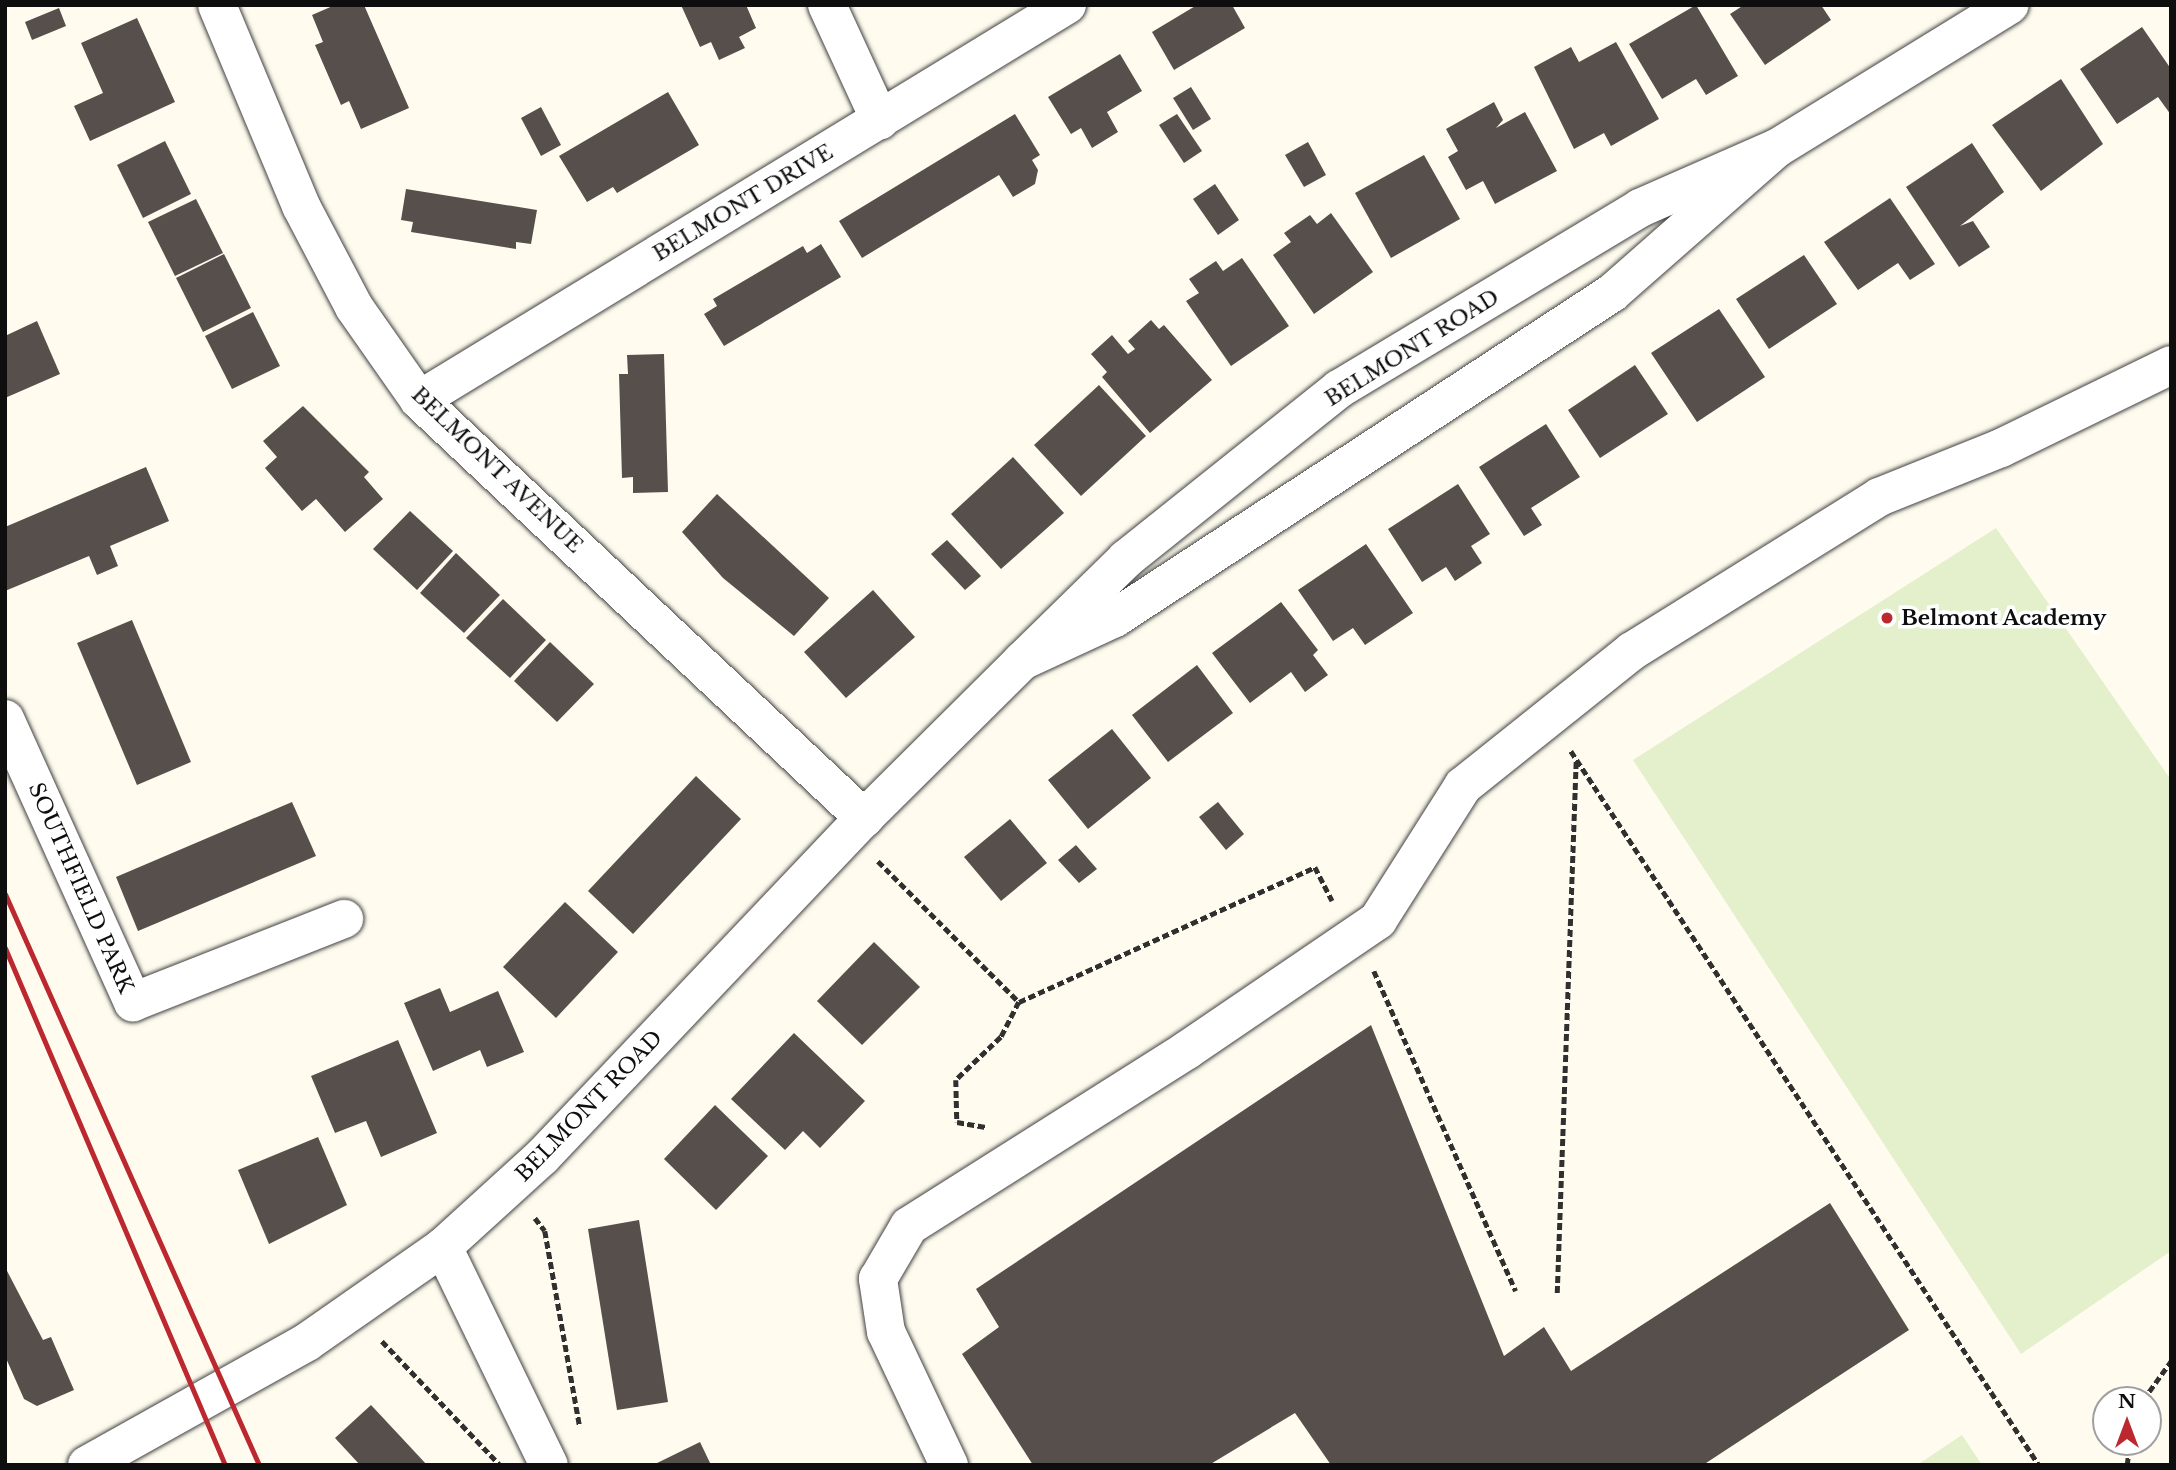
<!DOCTYPE html>
<style>
body{margin:0}
#map{position:relative;width:2176px;height:1470px;overflow:hidden;background:#fffcef;font-family:"Libre Baskerville",serif}
div>[style]{position:absolute}
[style*='--x']{left:calc(var(--x)*1px);top:calc(var(--y)*1px);width:calc(var(--w)*1px);rotate:calc(var(--a)*1deg)}
.pitch>*{inset:0;background:#e3f0cb}
.building>*{inset:0;background:#574f4b}
.path>*{height:4.5px;margin-top:-2.25px;transform-origin:0;background:repeating-linear-gradient(90deg,#303030 0 7px,transparent 0 10.5px)}
.roads{filter:drop-shadow(0 0 2px #414141) drop-shadow(0 0 2px #414141)}
.minor>*{height:38px;margin:-19px;padding:0 19px;transform-origin:19px;border-radius:19px;background:#fff}
.rail>*{height:5px;margin:-2.5px;padding:0 2.5px;transform-origin:2.5px;border-radius:2.5px;background:#bc282f}
.dots>*{width:19px;height:19px;translate:-50% -50%;box-sizing:border-box;border:4px solid #fff;border-radius:50%}
span{translate:-50% -50%;white-space:nowrap;text-align:center;line-height:1.15;-webkit-text-stroke:7px #fff;paint-order:stroke}
.street-label{font-size:21px;color:#0e0e0e}
.poi-label{font-size:21px;color:#0e0e0e;font-weight:700}
.left{translate:0 -50%;text-align:left}
.frame{position:absolute;inset:0;border:7px solid #0e0e0e;pointer-events:none}
.north{position:absolute;left:2092px;top:1386px;width:70px;height:70px;box-sizing:border-box;background:#fff;border:2px solid #9f9f9f;border-radius:50%;rotate:0deg;font-size:19px;font-weight:700;line-height:28px;text-align:center;color:#0e0e0e}
.north::after{content:'';display:block;margin:auto;width:24px;height:32px;background:#bc282f;clip-path:polygon(50% 0,100% 100%,50% 72%,0 100%)}
</style>
<div id="map">
<div class="pitch">
<i style="clip-path:polygon(1996px 528px,2171px 780px,2171px 1251px,2021px 1354px,1633px 760px)"></i>
<i style="clip-path:polygon(1962px 1435px,1982px 1465px,1917px 1465px)"></i>
</div>
<div class="building">
<i style="clip-path:polygon(335px 5px,364px 5px,409px 108px,361px 129px,349px 101px,341px 105px,315px 45px,323px 42px,312px 15px)"></i>
<i style="clip-path:polygon(681px 5px,746px 5px,756px 28px,739px 37px,745px 48px,719px 60px,711px 42px,700px 47px)"></i>
<i style="clip-path:polygon(1197px 5px,1232px 5px,1245px 28px,1174px 70px,1152px 32px)"></i>
<i style="clip-path:polygon(1696px 5px,1738px 76px,1706px 95px,1696px 79px,1662px 99px,1629px 44px)"></i>
<i style="clip-path:polygon(1744px 5px,1821px 5px,1831px 20px,1765px 65px,1730px 14px)"></i>
<i style="clip-path:polygon(59px 8px,66px 26px,32px 40px,25px 22px)"></i>
<i style="clip-path:polygon(137px 18px,175px 102px,90px 141px,74px 106px,103px 93px,81px 43px)"></i>
<i style="clip-path:polygon(2142px 27px,2171px 69px,2171px 115px,2158px 97px,2117px 124px,2080px 69px)"></i>
<i style="clip-path:polygon(1616px 42px,1659px 119px,1611px 146px,1604px 133px,1574px 149px,1534px 67px,1571px 47px,1579px 62px)"></i>
<i style="clip-path:polygon(1120px 54px,1142px 91px,1107px 112px,1118px 132px,1092px 148px,1081px 128px,1071px 134px,1048px 97px)"></i>
<i style="clip-path:polygon(2061px 79px,2103px 144px,2041px 191px,1992px 125px)"></i>
<i style="clip-path:polygon(1191px 87px,1211px 119px,1193px 130px,1173px 98px)"></i>
<i style="clip-path:polygon(668px 92px,699px 145px,617px 193px,613px 187px,587px 202px,559px 156px)"></i>
<i style="clip-path:polygon(1494px 102px,1503px 120px,1496px 128px,1525px 112px,1557px 171px,1495px 204px,1483px 181px,1466px 190px,1448px 157px,1458px 151px,1446px 129px)"></i>
<i style="clip-path:polygon(541px 107px,561px 145px,541px 156px,521px 118px)"></i>
<i style="clip-path:polygon(1015px 114px,1040px 155px,1032px 160px,1038px 170px,1035px 184px,1013px 197px,999px 175px,862px 258px,839px 221px)"></i>
<i style="clip-path:polygon(1177px 114px,1202px 151px,1184px 163px,1159px 125px)"></i>
<i style="clip-path:polygon(165px 141px,191px 194px,143px 218px,117px 165px)"></i>
<i style="clip-path:polygon(1308px 142px,1326px 175px,1304px 187px,1285px 155px)"></i>
<i style="clip-path:polygon(1972px 143px,2004px 192px,1960px 226px,1973px 221px,1990px 247px,1959px 267px,1906px 187px)"></i>
<i style="clip-path:polygon(1424px 155px,1460px 219px,1391px 258px,1355px 193px)"></i>
<i style="clip-path:polygon(1215px 184px,1239px 220px,1218px 235px,1193px 199px)"></i>
<i style="clip-path:polygon(406px 189px,537px 210px,531px 244px,516px 242px,516px 249px,411px 232px,413px 222px,401px 220px)"></i>
<i style="clip-path:polygon(1890px 198px,1935px 264px,1910px 280px,1898px 263px,1858px 290px,1824px 242px)"></i>
<i style="clip-path:polygon(196px 199px,223px 253px,175px 276px,148px 222px)"></i>
<i style="clip-path:polygon(1331px 213px,1373px 272px,1314px 314px,1273px 255px,1291px 242px,1284px 233px,1310px 215px,1317px 224px)"></i>
<i style="clip-path:polygon(821px 244px,841px 277px,724px 346px,704px 314px,717px 306px,713px 299px,803px 246px,807px 253px)"></i>
<i style="clip-path:polygon(224px 254px,251px 308px,203px 332px,176px 278px)"></i>
<i style="clip-path:polygon(1804px 255px,1837px 304px,1769px 349px,1736px 299px)"></i>
<i style="clip-path:polygon(1242px 258px,1289px 326px,1231px 366px,1186px 301px,1199px 293px,1189px 279px,1216px 261px,1223px 271px)"></i>
<i style="clip-path:polygon(1719px 309px,1765px 377px,1697px 422px,1651px 353px)"></i>
<i style="clip-path:polygon(253px 312px,280px 366px,232px 389px,205px 336px)"></i>
<i style="clip-path:polygon(1151px 320px,1159px 329px,1164px 325px,1212px 380px,1150px 433px,1102px 377px,1107px 372px,1091px 354px,1112px 335px,1128px 354px,1135px 349px,1128px 341px)"></i>
<i style="clip-path:polygon(37px 321px,60px 374px,5px 398px,5px 336px)"></i>
<i style="clip-path:polygon(664px 354px,668px 492px,633px 493px,633px 477px,622px 478px,619px 374px,628px 374px,627px 355px)"></i>
<i style="clip-path:polygon(1635px 365px,1668px 414px,1600px 458px,1568px 410px)"></i>
<i style="clip-path:polygon(1099px 385px,1146px 436px,1081px 496px,1034px 445px)"></i>
<i style="clip-path:polygon(303px 406px,369px 472px,364px 477px,383px 499px,345px 532px,316px 499px,302px 511px,265px 468px,277px 457px,263px 441px)"></i>
<i style="clip-path:polygon(1546px 424px,1580px 477px,1531px 508px,1542px 525px,1524px 536px,1479px 467px)"></i>
<i style="clip-path:polygon(1013px 457px,1064px 513px,1001px 569px,951px 514px)"></i>
<i style="clip-path:polygon(146px 467px,169px 521px,110px 546px,118px 566px,97px 575px,89px 556px,5px 591px,5px 527px)"></i>
<i style="clip-path:polygon(1458px 484px,1490px 534px,1471px 546px,1482px 563px,1455px 581px,1446px 567px,1422px 582px,1388px 529px)"></i>
<i style="clip-path:polygon(717px 494px,829px 598px,794px 636px,723px 578px,682px 532px)"></i>
<i style="clip-path:polygon(410px 511px,453px 551px,417px 590px,373px 549px)"></i>
<i style="clip-path:polygon(947px 540px,981px 576px,965px 590px,931px 554px)"></i>
<i style="clip-path:polygon(1366px 544px,1413px 613px,1365px 645px,1353px 628px,1333px 641px,1298px 590px)"></i>
<i style="clip-path:polygon(456px 553px,500px 595px,464px 633px,420px 593px)"></i>
<i style="clip-path:polygon(873px 590px,915px 637px,846px 698px,804px 652px)"></i>
<i style="clip-path:polygon(503px 599px,546px 640px,510px 678px,466px 638px)"></i>
<i style="clip-path:polygon(1281px 602px,1318px 650px,1313px 655px,1328px 675px,1305px 692px,1291px 672px,1250px 703px,1212px 653px)"></i>
<i style="clip-path:polygon(132px 620px,191px 762px,137px 785px,77px 643px)"></i>
<i style="clip-path:polygon(550px 642px,594px 684px,557px 722px,514px 681px)"></i>
<i style="clip-path:polygon(1197px 665px,1233px 713px,1168px 762px,1132px 715px)"></i>
<i style="clip-path:polygon(1112px 729px,1151px 778px,1088px 829px,1048px 780px)"></i>
<i style="clip-path:polygon(696px 776px,741px 819px,633px 934px,588px 891px)"></i>
<i style="clip-path:polygon(292px 802px,316px 856px,138px 931px,116px 877px)"></i>
<i style="clip-path:polygon(1218px 802px,1244px 834px,1226px 850px,1199px 817px)"></i>
<i style="clip-path:polygon(1010px 819px,1047px 863px,1001px 901px,964px 857px)"></i>
<i style="clip-path:polygon(1076px 845px,1097px 869px,1079px 883px,1058px 860px)"></i>
<i style="clip-path:polygon(565px 902px,618px 952px,556px 1018px,503px 967px)"></i>
<i style="clip-path:polygon(874px 942px,920px 987px,862px 1045px,817px 1001px)"></i>
<i style="clip-path:polygon(440px 988px,450px 1012px,498px 991px,524px 1052px,487px 1067px,480px 1050px,433px 1071px,404px 1003px)"></i>
<i style="clip-path:polygon(1371px 1025px,1504px 1356px,1544px 1327px,1571px 1371px,1830px 1203px,1909px 1330px,1703px 1465px,1331px 1465px,1295px 1413px,1209px 1465px,1033px 1465px,962px 1354px,999px 1327px,976px 1289px)"></i>
<i style="clip-path:polygon(794px 1033px,865px 1101px,820px 1148px,803px 1131px,785px 1150px,731px 1099px)"></i>
<i style="clip-path:polygon(398px 1040px,437px 1133px,381px 1157px,366px 1121px,335px 1133px,311px 1076px)"></i>
<i style="clip-path:polygon(715px 1105px,768px 1156px,716px 1210px,664px 1159px)"></i>
<i style="clip-path:polygon(318px 1137px,347px 1205px,269px 1244px,238px 1170px)"></i>
<i style="clip-path:polygon(639px 1220px,668px 1402px,617px 1410px,588px 1229px)"></i>
<i style="clip-path:polygon(5px 1267px,43px 1340px,51px 1337px,74px 1390px,37px 1406px,24px 1399px,5px 1356px)"></i>
<i style="clip-path:polygon(371px 1405px,400px 1436px,427px 1465px,360px 1465px,335px 1438px)"></i>
<i style="clip-path:polygon(700px 1442px,711px 1465px,653px 1465px)"></i>
</div>
<div class="path">
<i style="--x:1571;--y:751;--w:854;--a:56.76"></i>
<i style="--x:878;--y:861;--w:199;--a:45"></i>
<i style="--x:1019;--y:1002;--w:39;--a:117"></i>
<i style="--x:1001;--y:1037;--w:62;--a:136.3"></i>
<i style="--x:956;--y:1080;--w:42;--a:88.6"></i>
<i style="--x:957;--y:1122;--w:29;--a:10"></i>
<i style="--x:1374;--y:971;--w:350;--a:66.1"></i>
<i style="--x:1019;--y:1002;--w:325;--a:-24.5"></i>
<i style="--x:1315;--y:867;--w:38;--a:63"></i>
<i style="--x:535;--y:1218;--w:16;--a:52"></i>
<i style="--x:545;--y:1231;--w:199;--a:79.9"></i>
<i style="--x:1557;--y:1293;--w:534;--a:-87.96"></i>
<i style="--x:382;--y:1341;--w:170;--a:46.4"></i>
<i style="--x:2143;--y:1400;--w:48;--a:-54.3"></i>
<i style="--x:2127;--y:1465;--w:23;--a:-83"></i>
</div>
<div class="roads">
<div class="minor">
<i style="--x:217;--y:5;--w:218;--a:67.3"></i>
<i style="--x:301;--y:206;--w:114;--a:62.3"></i>
<i style="--x:354;--y:307;--w:113;--a:55"></i>
<i style="--x:419;--y:400;--w:611;--a:43.21"></i>
<i style="--x:827;--y:5;--w:127;--a:65.3"></i>
<i style="--x:1777;--y:148;--w:273;--a:-31.6"></i>
<i style="--x:419;--y:400;--w:759;--a:-31.37"></i>
<i style="--x:5;--y:719;--w:311;--a:65.7"></i>
<i style="--x:133;--y:1002;--w:227;--a:-21.5"></i>
<i style="--x:443;--y:1247;--w:242;--a:64.1"></i>
<i style="--x:87;--y:1465;--w:252;--a:-29.2"></i>
<i style="--x:307;--y:1342;--w:166;--a:-34.9"></i>
<i style="--x:443;--y:1247;--w:134;--a:-42.3"></i>
<i style="--x:542;--y:1157;--w:468;--a:-46.5"></i>
<i style="--x:864;--y:818;--w:223;--a:-44.8"></i>
<i style="--x:1022;--y:661;--w:146;--a:-44.4"></i>
<i style="--x:1126;--y:559;--w:273;--a:-38.6"></i>
<i style="--x:1339;--y:389;--w:351;--a:-31"></i>
<i style="--x:1640;--y:208;--w:150;--a:-23.7"></i>
<i style="--x:1777;--y:148;--w:220;--a:138.7"></i>
<i style="--x:1612;--y:293;--w:594;--a:146.82"></i>
<i style="--x:1115;--y:618;--w:102;--a:155.2"></i>
<i style="--x:949;--y:1465;--w:147;--a:-115.3"></i>
<i style="--x:886;--y:1332;--w:54;--a:-98.6"></i>
<i style="--x:878;--y:1279;--w:61;--a:-59.7"></i>
<i style="--x:909;--y:1226;--w:329;--a:-32.3"></i>
<i style="--x:1187;--y:1050;--w:231;--a:-34.2"></i>
<i style="--x:1378;--y:920;--w:159;--a:-57.6"></i>
<i style="--x:1463;--y:786;--w:216;--a:-38.6"></i>
<i style="--x:1632;--y:651;--w:291;--a:-31.9"></i>
<i style="--x:1879;--y:497;--w:131;--a:-21.9"></i>
<i style="--x:2001;--y:448;--w:189;--a:-26"></i>
</div>
</div>
<div class="rail">
<i style="--x:5;--y:894;--w:625;--a:66.02"></i>
<i style="--x:5;--y:948;--w:562;--a:66.95"></i>
</div>
<div class="dots">
<i style="left:1887px;top:618px;background:#bc282f"></i>
</div>
<div class="street-label">
<span style="left:743px;top:203px;rotate:-31deg">BELMONT DRIVE</span>
<span style="left:1412px;top:348px;rotate:-32deg">BELMONT ROAD</span>
<span style="left:497px;top:470px;rotate:44deg">BELMONT AVENUE</span>
<span style="left:81px;top:888px;rotate:66deg">SOUTHFIELD PARK</span>
<span style="left:589px;top:1106px;rotate:-46deg">BELMONT ROAD</span>
</div>
<div class="poi-label">
<span class="left" style="left:1901px;top:618px">Belmont Academy</span>
</div>
<div class="frame"></div>
<div class="north">N</div>
</div>
